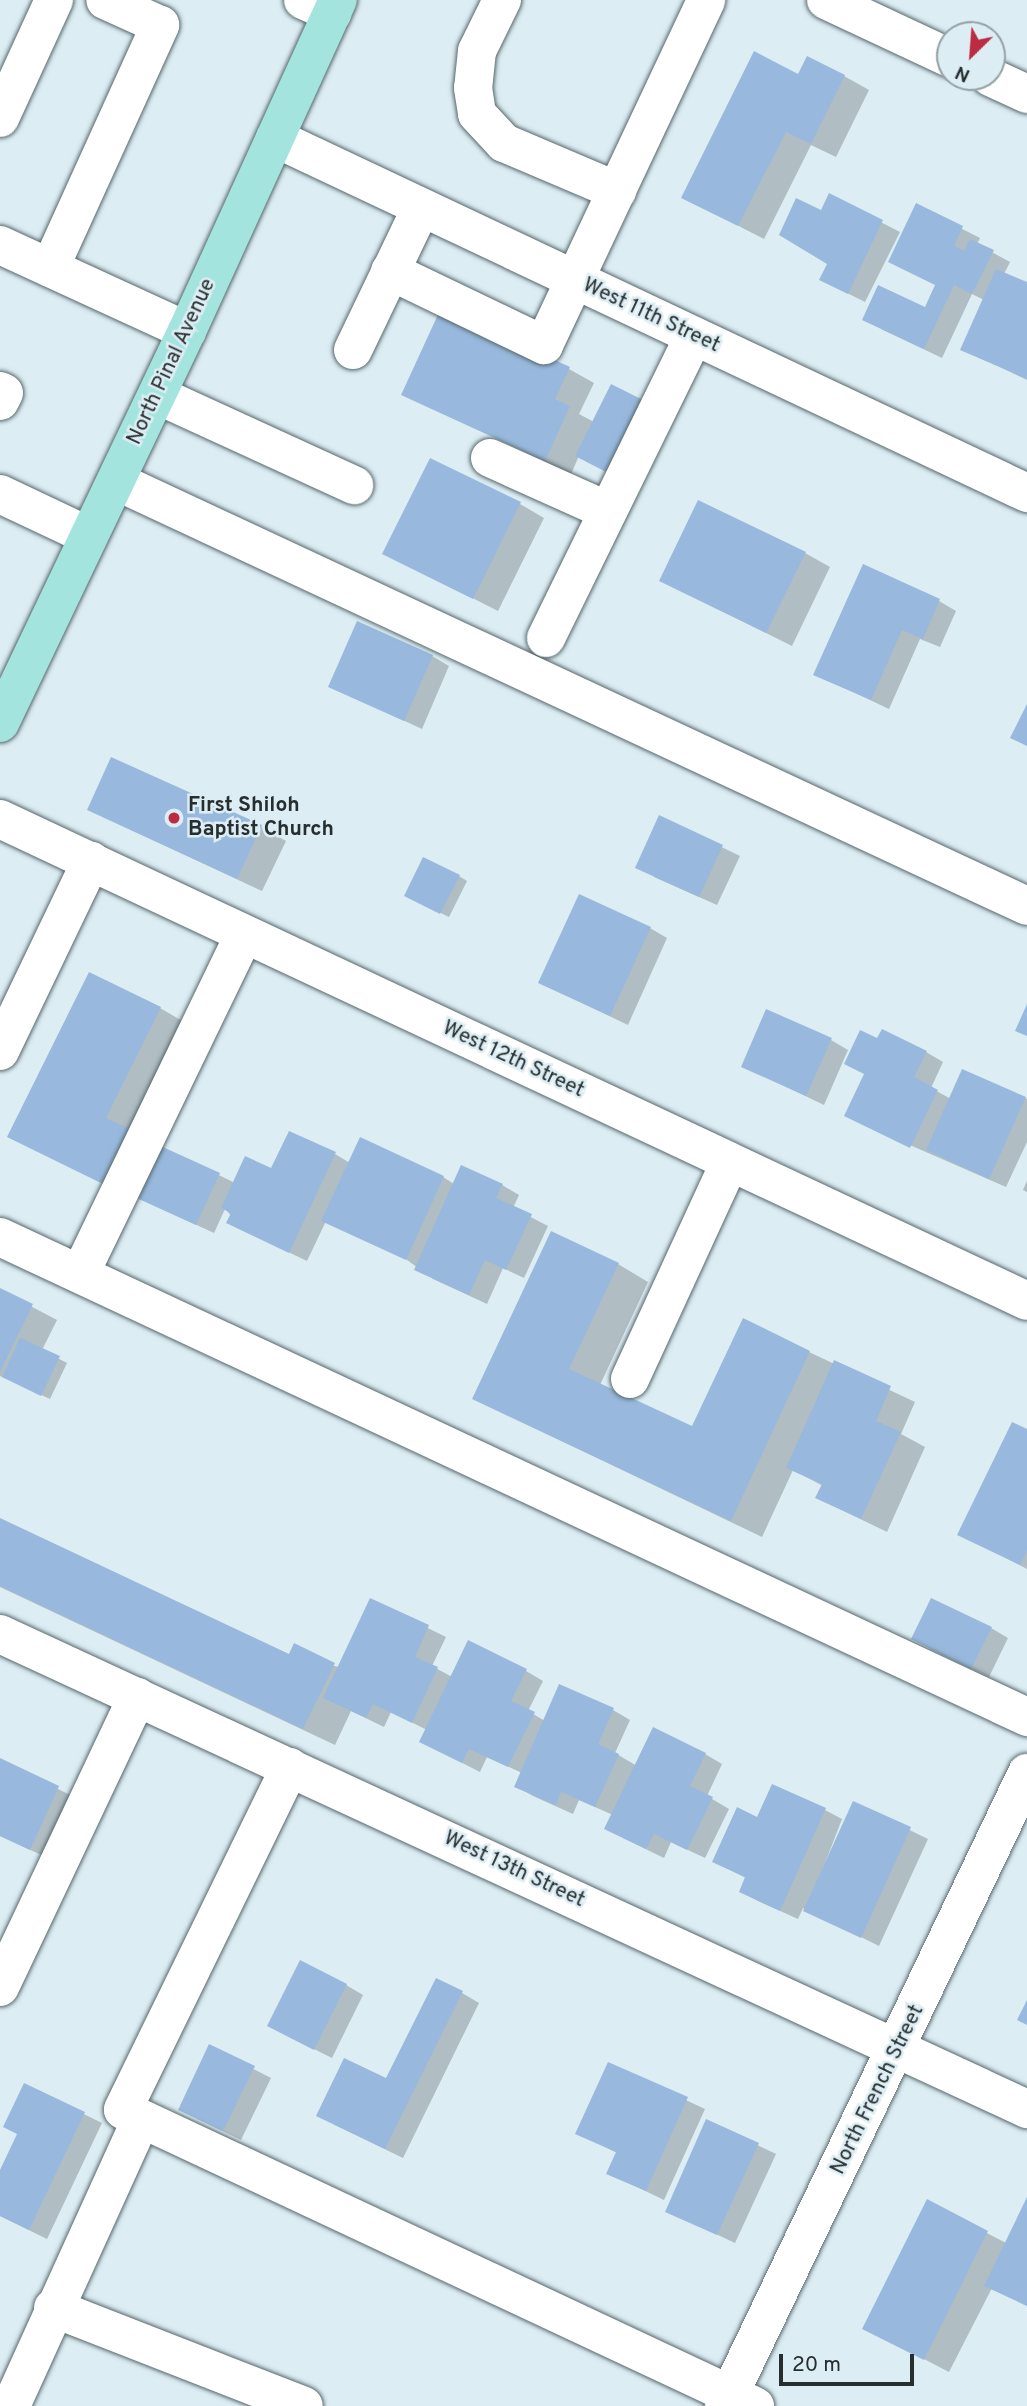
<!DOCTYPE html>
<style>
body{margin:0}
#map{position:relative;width:1027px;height:2406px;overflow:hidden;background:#dcedf3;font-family:Overpass,sans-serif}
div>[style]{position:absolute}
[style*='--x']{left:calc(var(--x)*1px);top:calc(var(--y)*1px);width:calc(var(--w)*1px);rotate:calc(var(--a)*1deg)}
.shadow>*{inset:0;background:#0003}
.building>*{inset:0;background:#98b9dd}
.roads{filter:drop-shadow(0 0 2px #57676c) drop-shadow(0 0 2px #57676c)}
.minor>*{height:38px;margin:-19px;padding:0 19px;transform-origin:19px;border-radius:19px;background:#fff}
.major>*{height:38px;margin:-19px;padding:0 19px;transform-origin:19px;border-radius:19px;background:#a4e4df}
.dots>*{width:19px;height:19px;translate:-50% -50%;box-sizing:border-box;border:4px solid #dcedf3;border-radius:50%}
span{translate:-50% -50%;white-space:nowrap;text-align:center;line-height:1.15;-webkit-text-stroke:5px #dcedf3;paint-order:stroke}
.street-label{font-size:21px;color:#272e30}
.poi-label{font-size:21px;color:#272e30;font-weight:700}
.left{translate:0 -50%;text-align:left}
.north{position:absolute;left:936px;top:21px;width:70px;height:70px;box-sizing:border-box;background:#dcedf3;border:2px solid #94a1a5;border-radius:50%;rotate:205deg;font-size:19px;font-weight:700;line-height:28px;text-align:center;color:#272e30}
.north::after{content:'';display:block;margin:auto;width:24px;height:32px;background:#bc2b41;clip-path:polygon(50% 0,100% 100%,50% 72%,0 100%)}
.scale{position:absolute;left:779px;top:2354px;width:135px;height:32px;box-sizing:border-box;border:4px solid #272e30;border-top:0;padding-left:9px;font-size:21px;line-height:24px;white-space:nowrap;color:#272e30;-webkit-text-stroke:5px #dcedf3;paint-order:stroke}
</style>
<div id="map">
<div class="shadow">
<i style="clip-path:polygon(799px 76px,844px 76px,869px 90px,836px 157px,811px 145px,764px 239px,684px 198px)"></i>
<i style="clip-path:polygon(830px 196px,900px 232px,865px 302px,821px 280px,829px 263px,822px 212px)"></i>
<i style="clip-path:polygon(917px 206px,980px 238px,977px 244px,1010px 262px,1004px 274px,1027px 284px,1027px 380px,963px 349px,984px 300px,972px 294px,942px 358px,881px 329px,926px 309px,937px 285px)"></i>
<i style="clip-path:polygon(569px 369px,594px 383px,579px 414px,594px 422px,571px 474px,404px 394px)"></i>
<i style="clip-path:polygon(520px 504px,544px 518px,498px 611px,384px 553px)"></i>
<i style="clip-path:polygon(805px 553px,830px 567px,792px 646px,661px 580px)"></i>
<i style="clip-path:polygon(939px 601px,956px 611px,940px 647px,920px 639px,889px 709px,815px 674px)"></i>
<i style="clip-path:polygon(432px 656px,449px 666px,422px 729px,330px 686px)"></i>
<i style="clip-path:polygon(89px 810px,261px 827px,286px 841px,262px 891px)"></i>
<i style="clip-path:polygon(660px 817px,740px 856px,717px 905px,654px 877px)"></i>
<i style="clip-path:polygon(459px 876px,467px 881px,449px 917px,414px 900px)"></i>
<i style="clip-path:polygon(650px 928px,667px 938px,628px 1025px,540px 983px)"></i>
<i style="clip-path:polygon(160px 1008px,184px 1022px,131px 1132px,235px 1183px,335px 1154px,350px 1163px,443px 1177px,454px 1184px,502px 1185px,519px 1195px,513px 1208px,548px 1226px,524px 1278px,503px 1268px,487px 1304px,433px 1279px,399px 1254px,326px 1221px,307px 1261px,246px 1232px,225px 1209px,214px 1233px,34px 1150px)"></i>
<i style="clip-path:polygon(831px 1040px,848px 1050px,824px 1105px,743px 1066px)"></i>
<i style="clip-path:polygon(878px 1041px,926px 1052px,943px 1062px,931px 1088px,951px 1099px,963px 1071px,1027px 1099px,1027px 1142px,1006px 1187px,864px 1125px,866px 1074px)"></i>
<i style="clip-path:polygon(1027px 1181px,1027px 1192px,1023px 1190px)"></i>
<i style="clip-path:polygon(618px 1264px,648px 1282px,600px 1385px,693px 1429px,809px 1352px,915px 1402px,901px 1434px,925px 1447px,887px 1532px,817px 1498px,823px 1486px,793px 1470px,762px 1537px,474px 1399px)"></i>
<i style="clip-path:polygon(0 1290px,57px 1320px,42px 1350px,67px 1363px,50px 1399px,0 1376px)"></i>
<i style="clip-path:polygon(1027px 1431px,1027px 1569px,959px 1534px)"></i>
<i style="clip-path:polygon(0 1520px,289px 1656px,339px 1667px,371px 1600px,446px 1637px,432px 1666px,452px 1677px,526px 1671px,543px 1681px,528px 1711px,545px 1721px,613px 1710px,630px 1720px,615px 1753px,637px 1766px,705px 1754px,722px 1764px,707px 1796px,729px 1809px,705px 1858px,671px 1842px,664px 1858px,623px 1838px,613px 1815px,579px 1800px,573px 1814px,533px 1796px,516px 1786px,522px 1773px,487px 1757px,480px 1772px,421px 1742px,427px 1730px,391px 1712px,384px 1727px,351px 1711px,335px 1745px,0 1587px)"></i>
<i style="clip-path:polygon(991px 1628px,1008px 1638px,989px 1677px,930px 1649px)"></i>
<i style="clip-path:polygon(0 1760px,76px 1798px,48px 1858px,0 1836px)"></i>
<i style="clip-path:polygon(854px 1803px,928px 1839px,879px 1946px,803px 1908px,798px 1919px,758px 1901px,741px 1892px,746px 1878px,714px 1862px,758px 1819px,825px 1810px,842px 1819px,817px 1884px)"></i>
<i style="clip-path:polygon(346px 1985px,363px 1995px,332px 2058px,286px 2035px)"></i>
<i style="clip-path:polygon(462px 1993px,479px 2003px,403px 2158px,335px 2125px,387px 2081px)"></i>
<i style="clip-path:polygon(210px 2047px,271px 2078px,241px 2140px,197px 2119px)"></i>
<i style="clip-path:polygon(609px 2064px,705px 2109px,664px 2200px,608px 2173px,617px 2153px,578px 2133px)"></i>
<i style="clip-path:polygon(25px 2085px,102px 2123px,47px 2239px,0 2216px,0 2174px,19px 2135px)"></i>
<i style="clip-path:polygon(707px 2121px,776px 2154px,735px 2243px,667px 2211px)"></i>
<i style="clip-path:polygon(1027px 2201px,1027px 2306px,992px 2288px,949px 2372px,864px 2328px,927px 2202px,1006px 2243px)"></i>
</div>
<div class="building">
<i style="clip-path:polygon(754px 51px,798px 74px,807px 56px,845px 75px,811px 144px,786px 132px,738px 226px,681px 198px)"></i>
<i style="clip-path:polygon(829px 193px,883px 220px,848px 294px,819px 280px,827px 264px,779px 235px,796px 198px,821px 210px)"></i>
<i style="clip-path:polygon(916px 203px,963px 226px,954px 246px,964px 251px,970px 239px,994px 250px,972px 294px,954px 285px,924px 349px,862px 320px,878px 285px,925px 307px,935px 285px,888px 262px)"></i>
<i style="clip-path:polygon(996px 269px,1027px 282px,1027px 379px,960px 350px)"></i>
<i style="clip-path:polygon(441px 308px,570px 367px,555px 399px,570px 406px,545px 461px,401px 395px)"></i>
<i style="clip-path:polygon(611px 384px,649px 403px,612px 475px,575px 456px)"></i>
<i style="clip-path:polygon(430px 458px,521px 502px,473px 599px,382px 554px)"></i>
<i style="clip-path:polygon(698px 500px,806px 552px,766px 633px,659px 581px)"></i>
<i style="clip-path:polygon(863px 564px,940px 599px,923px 639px,902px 630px,871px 700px,813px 675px)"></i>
<i style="clip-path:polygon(357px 621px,433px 655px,404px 721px,328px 687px)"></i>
<i style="clip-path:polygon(1027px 704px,1027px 746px,1010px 738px)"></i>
<i style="clip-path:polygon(111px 757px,262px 825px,237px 879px,87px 810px)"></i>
<i style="clip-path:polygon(659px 815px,723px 845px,699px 897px,635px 868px)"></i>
<i style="clip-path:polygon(423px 857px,460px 875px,440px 914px,404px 896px)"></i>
<i style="clip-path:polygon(579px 894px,651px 927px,610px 1016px,538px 983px)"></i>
<i style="clip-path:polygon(89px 972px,161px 1007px,106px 1118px,131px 1130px,105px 1185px,7px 1137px)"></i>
<i style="clip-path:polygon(1027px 1004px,1027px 1036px,1015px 1031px)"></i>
<i style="clip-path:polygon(766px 1009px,832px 1038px,806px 1096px,741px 1067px)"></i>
<i style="clip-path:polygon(882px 1029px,927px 1051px,914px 1077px,938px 1090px,910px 1148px,844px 1116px,864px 1074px,844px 1064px,860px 1030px,877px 1038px)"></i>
<i style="clip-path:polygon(962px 1069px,1026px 1097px,989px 1179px,926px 1150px)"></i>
<i style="clip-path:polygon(289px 1131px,336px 1152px,289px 1253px,226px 1223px,231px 1213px,221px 1208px,245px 1156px,271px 1168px)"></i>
<i style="clip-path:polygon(360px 1137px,444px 1176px,406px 1260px,321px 1221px)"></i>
<i style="clip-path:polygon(154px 1143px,220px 1173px,196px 1225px,130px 1195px)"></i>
<i style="clip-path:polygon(461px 1165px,503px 1184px,496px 1198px,532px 1214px,506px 1270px,485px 1260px,469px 1295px,414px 1270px)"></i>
<i style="clip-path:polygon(551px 1231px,619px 1263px,569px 1369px,692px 1426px,743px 1318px,810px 1351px,731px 1521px,472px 1399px)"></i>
<i style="clip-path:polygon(0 1288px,33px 1304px,0 1372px)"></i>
<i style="clip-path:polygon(20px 1338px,60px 1356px,41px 1396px,2px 1377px)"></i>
<i style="clip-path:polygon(834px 1360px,891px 1386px,876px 1421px,901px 1432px,861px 1519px,815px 1498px,822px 1484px,786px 1468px)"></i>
<i style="clip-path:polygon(1012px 1422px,1027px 1429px,1027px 1551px,1020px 1565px,957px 1535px)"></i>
<i style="clip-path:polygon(0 1518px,289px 1654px,294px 1643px,335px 1663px,303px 1729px,0 1586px)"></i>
<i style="clip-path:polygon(370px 1598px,429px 1625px,415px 1657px,438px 1667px,412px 1723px,373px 1704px,366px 1718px,323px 1698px)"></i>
<i style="clip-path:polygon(931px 1598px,992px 1627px,971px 1669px,911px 1639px)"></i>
<i style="clip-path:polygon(468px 1640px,527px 1669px,511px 1701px,535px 1712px,508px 1767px,469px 1749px,462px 1763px,419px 1742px)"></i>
<i style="clip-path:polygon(559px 1684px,614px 1708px,598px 1744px,619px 1754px,595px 1807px,561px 1792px,556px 1805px,514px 1787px)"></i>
<i style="clip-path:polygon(653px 1727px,706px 1753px,690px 1786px,713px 1797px,687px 1850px,654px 1834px,646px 1849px,604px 1829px)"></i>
<i style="clip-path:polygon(0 1758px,59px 1786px,30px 1850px,0 1836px)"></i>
<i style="clip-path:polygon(772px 1784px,826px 1808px,780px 1911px,739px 1892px,745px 1877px,712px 1862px,737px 1807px,757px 1817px)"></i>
<i style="clip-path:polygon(853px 1801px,911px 1827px,861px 1938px,803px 1911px)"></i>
<i style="clip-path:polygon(300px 1960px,347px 1984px,314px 2050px,267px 2026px)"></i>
<i style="clip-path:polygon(436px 1978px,463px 1991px,385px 2149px,316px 2116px,344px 2058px,386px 2078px)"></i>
<i style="clip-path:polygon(1027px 2000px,1027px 2025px,1017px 2020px)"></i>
<i style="clip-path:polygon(209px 2044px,255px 2066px,223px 2131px,178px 2110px)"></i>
<i style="clip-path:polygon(608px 2062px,688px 2097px,646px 2191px,606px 2174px,616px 2152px,575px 2134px)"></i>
<i style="clip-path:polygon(24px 2083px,85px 2112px,29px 2230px,0 2216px,0 2170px,17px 2134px,3px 2127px)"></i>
<i style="clip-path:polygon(706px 2119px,759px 2143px,717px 2235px,665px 2212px)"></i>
<i style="clip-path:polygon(1027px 2197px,1027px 2306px,984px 2286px)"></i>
<i style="clip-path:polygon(927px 2199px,988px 2231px,924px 2360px,862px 2329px)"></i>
</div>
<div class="roads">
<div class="minor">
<i style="--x:303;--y:0;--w:32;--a:24"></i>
<i style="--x:502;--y:0;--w:57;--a:116.1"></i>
<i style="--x:477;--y:51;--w:37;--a:96"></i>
<i style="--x:473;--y:88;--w:26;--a:81"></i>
<i style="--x:477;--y:114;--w:40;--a:47"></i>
<i style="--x:504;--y:143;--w:123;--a:23"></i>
<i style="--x:826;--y:0;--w:137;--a:25.1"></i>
<i style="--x:990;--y:77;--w:41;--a:24.7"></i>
<i style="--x:0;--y:118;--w:130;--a:-65.4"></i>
<i style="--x:275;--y:138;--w:832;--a:25.27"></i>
<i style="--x:0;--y:245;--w:206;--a:24.7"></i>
<i style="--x:50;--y:268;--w:267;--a:-65.6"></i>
<i style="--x:160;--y:25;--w:60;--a:-155.6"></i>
<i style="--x:390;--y:271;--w:171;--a:25.7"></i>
<i style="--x:544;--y:345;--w:381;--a:-64.8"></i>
<i style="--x:353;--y:350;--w:157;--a:-64.4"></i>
<i style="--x:0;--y:391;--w:4;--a:27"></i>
<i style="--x:4;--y:393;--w:9;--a:117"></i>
<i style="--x:157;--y:395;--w:217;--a:24.6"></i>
<i style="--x:490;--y:458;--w:129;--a:24.2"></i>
<i style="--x:116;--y:481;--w:1005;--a:25.01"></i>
<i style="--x:0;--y:494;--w:98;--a:25.3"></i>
<i style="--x:546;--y:638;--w:336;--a:-63.9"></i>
<i style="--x:0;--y:819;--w:1134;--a:25.14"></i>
<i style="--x:0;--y:1051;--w:211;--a:-64.4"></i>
<i style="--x:0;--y:1237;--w:1134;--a:25.05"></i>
<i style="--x:80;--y:1274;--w:377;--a:-64.2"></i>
<i style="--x:630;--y:1379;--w:239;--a:-65.3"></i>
<i style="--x:0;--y:1634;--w:1132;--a:24.82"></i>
<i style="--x:290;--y:1767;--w:381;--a:116"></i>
<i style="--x:123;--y:2110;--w:698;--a:25.1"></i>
<i style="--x:0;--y:1987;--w:321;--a:-64.7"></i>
<i style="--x:53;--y:2308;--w:269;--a:21.3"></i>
<i style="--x:11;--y:2406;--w:315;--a:-65.6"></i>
<i style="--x:724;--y:2406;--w:702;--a:-64.42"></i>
</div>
<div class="major">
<i style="--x:0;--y:723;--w:434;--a:-64.5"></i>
<i style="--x:187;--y:331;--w:364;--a:-65.5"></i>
</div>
</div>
<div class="dots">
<i style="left:174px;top:818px;background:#bc2b41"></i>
</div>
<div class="street-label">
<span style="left:651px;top:316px;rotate:25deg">West 11th Street</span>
<span style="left:172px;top:362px;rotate:-65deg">North Pinal Avenue</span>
<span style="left:513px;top:1060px;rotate:25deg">West 12th Street</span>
<span style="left:514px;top:1870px;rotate:25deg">West 13th Street</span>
<span style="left:878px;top:2090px;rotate:-64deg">North French Street</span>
</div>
<div class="poi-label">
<span class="left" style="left:188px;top:818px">First Shiloh<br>Baptist Church</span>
</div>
<div class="north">N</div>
<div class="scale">20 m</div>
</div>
